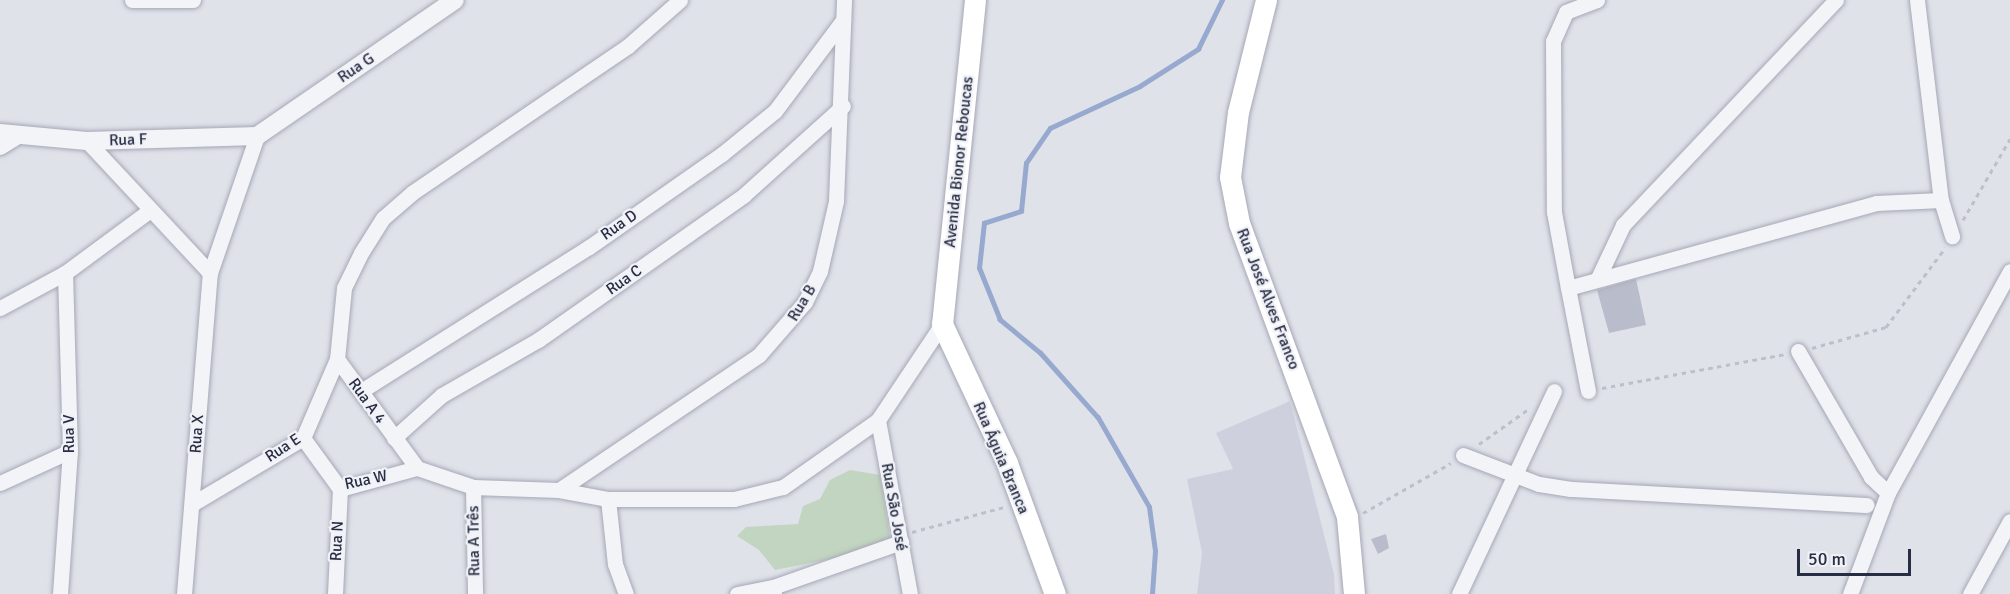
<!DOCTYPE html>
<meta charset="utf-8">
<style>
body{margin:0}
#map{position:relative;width:2010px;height:594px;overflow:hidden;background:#e0e2ea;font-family:Signika,sans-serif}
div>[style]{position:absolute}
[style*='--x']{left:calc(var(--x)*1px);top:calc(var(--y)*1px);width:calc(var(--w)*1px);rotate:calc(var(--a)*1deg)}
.built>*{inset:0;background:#ced1dd}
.green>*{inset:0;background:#c2d5c0}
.stream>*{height:4.5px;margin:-2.25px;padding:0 2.25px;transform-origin:2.25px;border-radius:2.25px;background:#97a9ce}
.building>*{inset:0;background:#b9bdcb}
.path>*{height:3px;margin-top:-1.5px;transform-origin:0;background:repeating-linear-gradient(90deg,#bec0c9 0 4.5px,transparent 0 9px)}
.roads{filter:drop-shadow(0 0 2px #a5a8b5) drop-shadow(0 0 2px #a5a8b5)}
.minor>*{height:15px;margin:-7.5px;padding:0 7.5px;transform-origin:7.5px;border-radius:7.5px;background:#f3f4f8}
.tertiary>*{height:18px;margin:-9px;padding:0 9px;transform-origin:9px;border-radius:9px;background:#f3f4f8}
.secondary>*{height:21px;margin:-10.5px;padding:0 10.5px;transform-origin:10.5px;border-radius:10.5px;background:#fff}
span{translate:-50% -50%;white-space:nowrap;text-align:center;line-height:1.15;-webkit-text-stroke:4.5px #f0f2f7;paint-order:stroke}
.street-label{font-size:16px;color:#272d43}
.scale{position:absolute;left:1797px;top:549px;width:114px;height:27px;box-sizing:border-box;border:3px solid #272d43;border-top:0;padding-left:8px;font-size:18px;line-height:21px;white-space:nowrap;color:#272d43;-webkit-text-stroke:4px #f0f2f7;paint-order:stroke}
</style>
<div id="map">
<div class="built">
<i style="clip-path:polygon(1290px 401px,1334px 574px,1335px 594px,1197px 594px,1202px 553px,1187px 479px,1233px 469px,1216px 433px)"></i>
</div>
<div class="green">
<i style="clip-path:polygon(850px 470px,880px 475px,890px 539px,861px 553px,775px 570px,759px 550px,737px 536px,746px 527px,798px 524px,803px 506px,820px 499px,830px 480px)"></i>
</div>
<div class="stream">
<i style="--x:1152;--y:594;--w:43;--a:-86"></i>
<i style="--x:1155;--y:551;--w:44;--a:-97.8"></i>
<i style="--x:1149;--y:507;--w:103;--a:-119.8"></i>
<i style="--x:1098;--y:418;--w:87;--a:-131.7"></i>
<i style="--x:1040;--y:353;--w:52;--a:-140.5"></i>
<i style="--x:1000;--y:320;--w:56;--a:-112"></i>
<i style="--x:979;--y:268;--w:45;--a:-83.7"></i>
<i style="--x:984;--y:223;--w:39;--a:-18"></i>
<i style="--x:1021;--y:211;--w:48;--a:-84.1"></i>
<i style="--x:1026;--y:163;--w:42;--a:-55.6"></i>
<i style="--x:1050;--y:128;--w:99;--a:-25"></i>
<i style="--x:1140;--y:86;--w:69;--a:-32.5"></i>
<i style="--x:1198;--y:49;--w:55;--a:-63.9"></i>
</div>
<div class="building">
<i style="clip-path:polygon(1636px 279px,1646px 325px,1609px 333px,1597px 290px)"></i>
<i style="clip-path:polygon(1386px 534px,1389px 548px,1378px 554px,1371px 539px)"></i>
</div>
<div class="path">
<i style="--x:1963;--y:220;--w:94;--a:-59.9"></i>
<i style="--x:1812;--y:348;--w:77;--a:-15.8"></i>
<i style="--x:1886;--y:327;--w:99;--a:-53.2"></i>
<i style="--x:1602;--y:388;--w:186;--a:-10.5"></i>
<i style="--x:1479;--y:444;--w:62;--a:-35.2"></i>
<i style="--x:1363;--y:513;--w:101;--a:-29.6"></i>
<i style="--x:912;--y:532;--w:95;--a:-15.2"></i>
</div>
<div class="roads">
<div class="minor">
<i style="--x:132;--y:0;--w:61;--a:0"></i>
<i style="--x:680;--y:0;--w:69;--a:138.5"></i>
<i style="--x:628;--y:46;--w:261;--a:145.8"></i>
<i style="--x:412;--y:193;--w:38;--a:139"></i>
<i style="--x:383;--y:218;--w:41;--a:122.2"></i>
<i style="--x:361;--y:253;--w:39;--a:116"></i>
<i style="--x:344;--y:288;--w:71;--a:95.6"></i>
<i style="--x:337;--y:359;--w:135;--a:53.7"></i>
<i style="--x:417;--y:468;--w:59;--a:18.7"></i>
<i style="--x:473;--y:487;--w:86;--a:2"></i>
<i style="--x:559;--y:490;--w:50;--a:10.4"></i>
<i style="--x:608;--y:499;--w:126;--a:0"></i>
<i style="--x:734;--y:499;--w:50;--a:-13.8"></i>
<i style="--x:783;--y:487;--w:116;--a:-35.2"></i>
<i style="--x:878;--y:420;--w:115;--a:-56.3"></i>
<i style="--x:1597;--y:0;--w:33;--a:159"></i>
<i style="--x:1566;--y:12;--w:32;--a:114"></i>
<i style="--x:1553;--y:41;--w:171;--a:89.7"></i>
<i style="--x:1554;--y:212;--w:77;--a:79.6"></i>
<i style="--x:1568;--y:288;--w:320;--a:-15.4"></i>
<i style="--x:1876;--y:203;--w:65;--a:-2.6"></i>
<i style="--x:1941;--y:200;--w:38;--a:73"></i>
<i style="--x:1917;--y:0;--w:201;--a:83.2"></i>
<i style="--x:87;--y:141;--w:180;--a:47"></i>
<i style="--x:0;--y:147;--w:22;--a:-32"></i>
<i style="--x:1598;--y:278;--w:59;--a:-64.7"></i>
<i style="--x:1623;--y:225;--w:310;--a:-46.6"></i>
<i style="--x:1568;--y:288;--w:105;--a:79"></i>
<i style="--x:0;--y:308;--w:74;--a:-28.3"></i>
<i style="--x:65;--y:273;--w:106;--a:-36.5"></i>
<i style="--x:1798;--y:351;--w:146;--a:59.9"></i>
<i style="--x:1871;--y:477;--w:23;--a:43"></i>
<i style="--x:361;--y:391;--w:270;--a:-32.3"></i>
<i style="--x:589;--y:247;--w:162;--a:-35"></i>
<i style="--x:722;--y:154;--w:68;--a:-39.1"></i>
<i style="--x:775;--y:111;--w:114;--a:-53.2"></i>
<i style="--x:878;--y:420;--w:177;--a:79.6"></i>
<i style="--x:303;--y:438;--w:63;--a:54"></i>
<i style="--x:394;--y:438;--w:64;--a:-41.9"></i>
<i style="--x:442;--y:395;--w:111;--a:-29.8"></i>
<i style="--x:538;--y:340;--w:252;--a:-35.1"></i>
<i style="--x:744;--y:195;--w:133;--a:-42"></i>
<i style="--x:1463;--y:455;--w:81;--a:20.9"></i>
<i style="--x:1539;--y:484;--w:32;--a:9"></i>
<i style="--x:1571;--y:489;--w:296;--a:3.1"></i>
<i style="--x:0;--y:483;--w:77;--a:-24.6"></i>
<i style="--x:473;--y:487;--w:107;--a:88.9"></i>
<i style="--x:340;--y:489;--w:80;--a:-15.3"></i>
<i style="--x:559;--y:490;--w:241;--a:-34"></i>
<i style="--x:759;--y:355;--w:70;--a:-49"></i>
<i style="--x:805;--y:302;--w:34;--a:-64"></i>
<i style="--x:820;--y:271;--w:72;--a:-77.1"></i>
<i style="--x:836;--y:201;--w:201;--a:-87.7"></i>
<i style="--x:608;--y:499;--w:65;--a:83.9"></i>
<i style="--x:615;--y:564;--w:32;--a:70"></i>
<i style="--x:192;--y:504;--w:129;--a:-30.7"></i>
<i style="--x:303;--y:438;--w:86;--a:-66.7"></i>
<i style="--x:60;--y:594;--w:143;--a:-86"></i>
<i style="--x:70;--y:451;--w:178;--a:-91.6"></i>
<i style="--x:184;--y:594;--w:322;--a:-85.4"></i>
<i style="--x:210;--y:273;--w:145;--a:-71.1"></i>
<i style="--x:335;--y:594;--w:105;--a:-87.3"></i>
<i style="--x:737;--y:594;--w:37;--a:-11"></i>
<i style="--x:774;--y:594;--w:7;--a:-98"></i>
<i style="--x:773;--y:587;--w:136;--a:-19.4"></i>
<i style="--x:1459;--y:594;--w:224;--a:-64.9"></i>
<i style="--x:1850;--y:594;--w:108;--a:-69.4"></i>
<i style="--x:1888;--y:493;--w:253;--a:-61.2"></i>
<i style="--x:1970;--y:594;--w:83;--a:-61.3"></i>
</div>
<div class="tertiary">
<i style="--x:0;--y:133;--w:87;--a:5.3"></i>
<i style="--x:87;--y:141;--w:170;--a:-1.7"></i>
<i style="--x:257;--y:136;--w:240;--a:-34.5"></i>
</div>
<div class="secondary">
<i style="--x:975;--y:0;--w:326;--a:95.8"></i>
<i style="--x:942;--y:324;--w:153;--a:64.9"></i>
<i style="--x:1007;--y:463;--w:140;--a:69.9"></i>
<i style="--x:1266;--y:0;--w:115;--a:104"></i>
<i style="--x:1238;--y:112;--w:65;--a:97"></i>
<i style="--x:1230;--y:177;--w:47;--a:78.9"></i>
<i style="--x:1239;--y:223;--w:313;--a:69.8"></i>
<i style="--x:1347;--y:517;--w:77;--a:84.8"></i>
</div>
</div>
<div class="street-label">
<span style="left:356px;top:68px;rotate:-34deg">Rua G</span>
<span style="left:128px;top:140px;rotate:-2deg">Rua F</span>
<span style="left:959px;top:162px;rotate:-84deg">Avenida Bionor Reboucas</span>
<span style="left:619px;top:225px;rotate:-35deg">Rua D</span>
<span style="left:624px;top:280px;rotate:-35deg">Rua C</span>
<span style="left:1268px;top:299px;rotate:69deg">Rua José Alves Franco</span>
<span style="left:802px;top:303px;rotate:-59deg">Rua B</span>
<span style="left:367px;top:401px;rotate:54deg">Rua A 4</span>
<span style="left:69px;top:434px;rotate:-90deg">Rua V</span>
<span style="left:197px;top:434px;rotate:-86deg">Rua X</span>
<span style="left:283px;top:448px;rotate:-33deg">Rua E</span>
<span style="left:1001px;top:458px;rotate:67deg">Rua Águia Branca</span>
<span style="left:366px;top:480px;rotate:-12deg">Rua W</span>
<span style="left:894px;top:507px;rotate:80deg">Rua São José</span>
<span style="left:337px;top:541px;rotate:-87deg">Rua N</span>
<span style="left:474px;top:541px;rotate:-91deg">Rua A Três</span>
</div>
<div class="scale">50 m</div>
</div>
